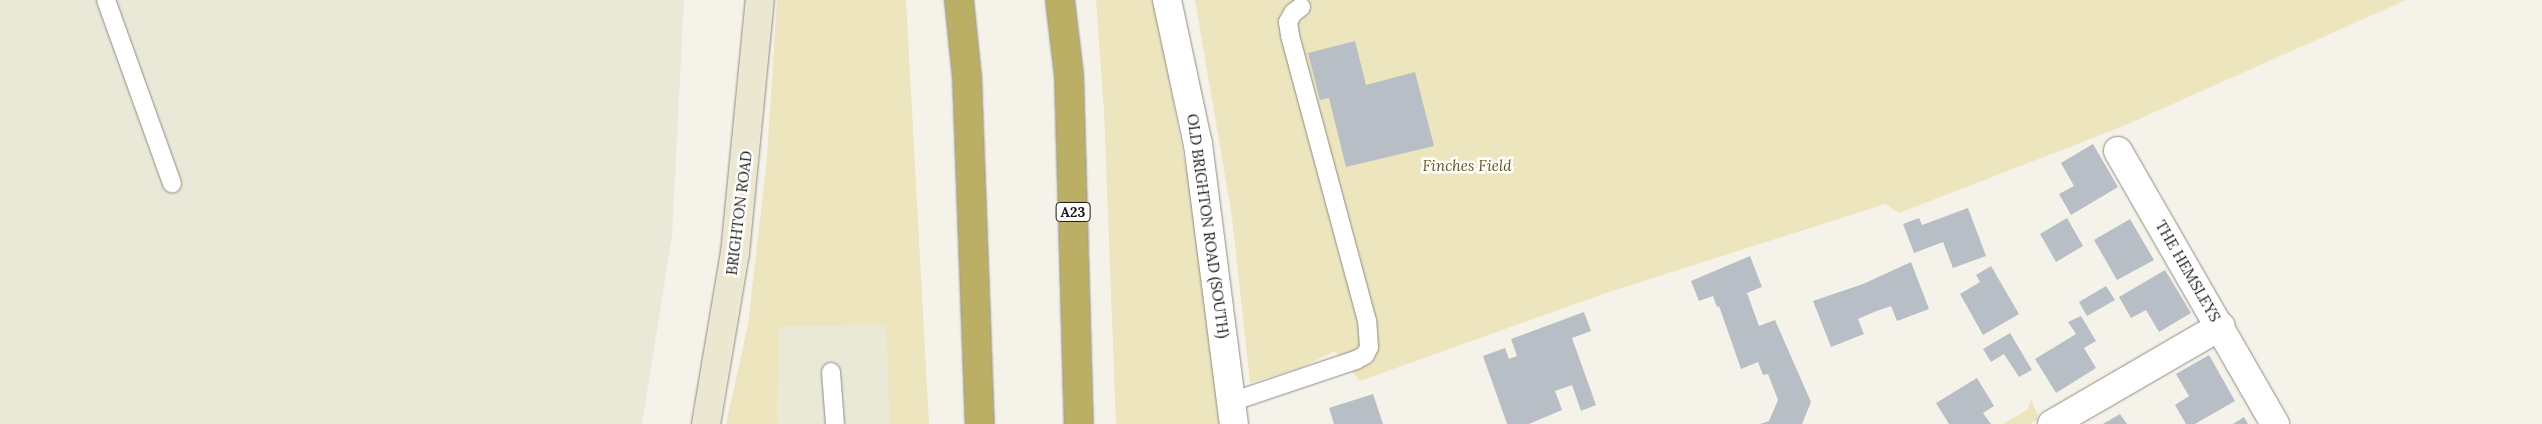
<!DOCTYPE html>
<style>
body{margin:0}
#map{position:relative;width:2542px;height:424px;overflow:hidden;background:#f5f3e9;font-family:Lora,serif}
div>[style]{position:absolute}
[style*='--x']{left:calc(var(--x)*1px);top:calc(var(--y)*1px);width:calc(var(--w)*1px);rotate:calc(var(--a)*1deg)}
.built>*{inset:0;background:#eae8d7}
.green>*{inset:0;background:#ece5bd}
.building>*{inset:0;background:#b8bec6}
.roads{filter:drop-shadow(0 0 1px #8e8d84) drop-shadow(0 0 1px #8e8d84)}
.lane>*{height:18px;margin:-9px;padding:0 9px;transform-origin:9px;border-radius:9px;background:#fff}
.street>*{height:28px;margin:-14px;padding:0 14px;transform-origin:14px;border-radius:14px;background:#fff}
.secondary>*{height:28px;margin:-14px;padding:0 14px;transform-origin:14px;border-radius:14px;background:#ebe7d1}
.highway>*{height:28px;margin:-14px;padding:0 14px;transform-origin:14px;border-radius:14px;background:#bbaf65}
span{translate:-50% -50%;white-space:nowrap;text-align:center;line-height:1.15;-webkit-text-stroke:5px #fff;paint-order:stroke}
.shield-label span{padding:1px 4px;background:#fff;border:1px solid;border-radius:4px;-webkit-text-stroke-width:0}
.shield-label{font-size:14px;color:#171613;font-weight:700}
.park-label{font-size:15px;color:#625814;font-style:italic}
.street-label{font-size:15px;color:#171613}
</style>
<div id="map">
<div class="built">
<i style="clip-path:polygon(0 0,684px 0,672px 236px,642px 424px,0 424px)"></i>
<i style="clip-path:polygon(887px 325px,890px 424px,777px 424px,779px 327px)"></i>
</div>
<div class="green">
<i style="clip-path:polygon(777px 0,906px 0,929px 424px,890px 424px,886px 325px,779px 327px,777px 424px,726px 424px,748px 325px,767px 158px)"></i>
<i style="clip-path:polygon(1096px 0,1154px 0,1199px 238px,1219px 424px,1116px 424px,1104px 111px)"></i>
<i style="clip-path:polygon(1195px 0,2406px 0,2121px 127px,1899px 213px,1885px 204px,1606px 293px,1360px 381px,1335px 351px,1300px 368px,1250px 383px,1232px 217px)"></i>
<i style="clip-path:polygon(2031px 399px,2039px 418px,2030px 424px,2003px 424px,2028px 409px)"></i>
</div>
<div class="building">
<i style="clip-path:polygon(1355px 41px,1366px 85px,1415px 72px,1434px 146px,1346px 167px,1329px 98px,1320px 100px,1308px 53px)"></i>
<i style="clip-path:polygon(2093px 144px,2118px 187px,2071px 215px,2059px 194px,2074px 186px,2061px 163px)"></i>
<i style="clip-path:polygon(1968px 208px,1986px 256px,1953px 268px,1943px 242px,1914px 253px,1903px 224px,1919px 218px,1922px 225px)"></i>
<i style="clip-path:polygon(2067px 218px,2083px 246px,2056px 262px,2040px 234px)"></i>
<i style="clip-path:polygon(2130px 219px,2154px 260px,2117px 280px,2094px 240px)"></i>
<i style="clip-path:polygon(1750px 256px,1762px 287px,1747px 293px,1759px 326px,1775px 320px,1811px 402px,1802px 424px,1760px 424px,1769px 421px,1778px 400px,1768px 374px,1763px 375px,1758px 362px,1741px 369px,1719px 306px,1717px 307px,1713px 296px,1699px 301px,1691px 281px)"></i>
<i style="clip-path:polygon(1911px 262px,1929px 309px,1897px 321px,1891px 306px,1874px 312px,1858px 319px,1864px 334px,1831px 347px,1813px 301px,1863px 284px)"></i>
<i style="clip-path:polygon(1991px 266px,2019px 314px,1983px 335px,1960px 294px,1980px 282px,1976px 275px)"></i>
<i style="clip-path:polygon(2165px 270px,2191px 313px,2159px 332px,2146px 310px,2131px 318px,2119px 297px)"></i>
<i style="clip-path:polygon(2106px 286px,2115px 300px,2087px 316px,2079px 302px)"></i>
<i style="clip-path:polygon(1584px 312px,1591px 331px,1572px 338px,1596px 405px,1581px 411px,1572px 385px,1555px 391px,1562px 410px,1529px 424px,1507px 424px,1483px 356px,1505px 348px,1509px 359px,1517px 356px,1511px 339px)"></i>
<i style="clip-path:polygon(2081px 316px,2096px 341px,2084px 348px,2096px 368px,2056px 393px,2035px 359px,2076px 334px,2068px 322px)"></i>
<i style="clip-path:polygon(2010px 333px,2032px 370px,2019px 377px,2004px 354px,1991px 362px,1983px 349px)"></i>
<i style="clip-path:polygon(2209px 355px,2235px 401px,2195px 424px,2186px 424px,2175px 405px,2189px 396px,2176px 374px)"></i>
<i style="clip-path:polygon(1977px 378px,1994px 406px,1983px 413px,1991px 424px,1949px 424px,1936px 403px)"></i>
<i style="clip-path:polygon(1373px 394px,1383px 424px,1334px 424px,1329px 408px)"></i>
<i style="clip-path:polygon(2120px 414px,2127px 424px,2103px 424px)"></i>
<i style="clip-path:polygon(2244px 417px,2248px 424px,2233px 424px)"></i>
</div>
<div class="roads">
<div class="lane">
<i style="--x:106;--y:0;--w:195;--a:70.2"></i>
<i style="--x:831;--y:372;--w:52;--a:85.6"></i>
<i style="--x:1231;--y:402;--w:132;--a:-18.6"></i>
<i style="--x:1356;--y:360;--w:10;--a:-29"></i>
<i style="--x:1365;--y:355;--w:9;--a:-63"></i>
<i style="--x:1369;--y:347;--w:26;--a:-94"></i>
<i style="--x:1367;--y:321;--w:296;--a:-105.1"></i>
<i style="--x:1290;--y:35;--w:13;--a:-99"></i>
<i style="--x:1288;--y:22;--w:10;--a:-61"></i>
<i style="--x:1293;--y:13;--w:10;--a:-37"></i>
</div>
<div class="street">
<i style="--x:1167;--y:0;--w:147;--a:77.9"></i>
<i style="--x:1198;--y:144;--w:282;--a:82.7"></i>
<i style="--x:2118;--y:151;--w:315;--a:60.1"></i>
<i style="--x:2052;--y:424;--w:195;--a:-30.1"></i>
</div>
<div class="secondary">
<i style="--x:706;--y:424;--w:173;--a:-80.4"></i>
<i style="--x:735;--y:253;--w:254;--a:-84.4"></i>
</div>
<div class="highway">
<i style="--x:959;--y:0;--w:77;--a:84.1"></i>
<i style="--x:967;--y:77;--w:347;--a:87.9"></i>
<i style="--x:1060;--y:0;--w:77;--a:83.2"></i>
<i style="--x:1069;--y:76;--w:348;--a:88.4"></i>
</div>
</div>
<div class="shield-label">
<span style="left:1073px;top:212px">A23</span>
</div>
<div class="park-label">
<span style="left:1467px;top:166px">Finches Field</span>
</div>
<div class="street-label">
<span style="left:739px;top:213px;rotate:-83deg">BRIGHTON ROAD</span>
<span style="left:1208px;top:226px;rotate:82deg">OLD BRIGHTON ROAD (SOUTH)</span>
<span style="left:2188px;top:271px;rotate:60deg">THE HEMSLEYS</span>
</div>
</div>
